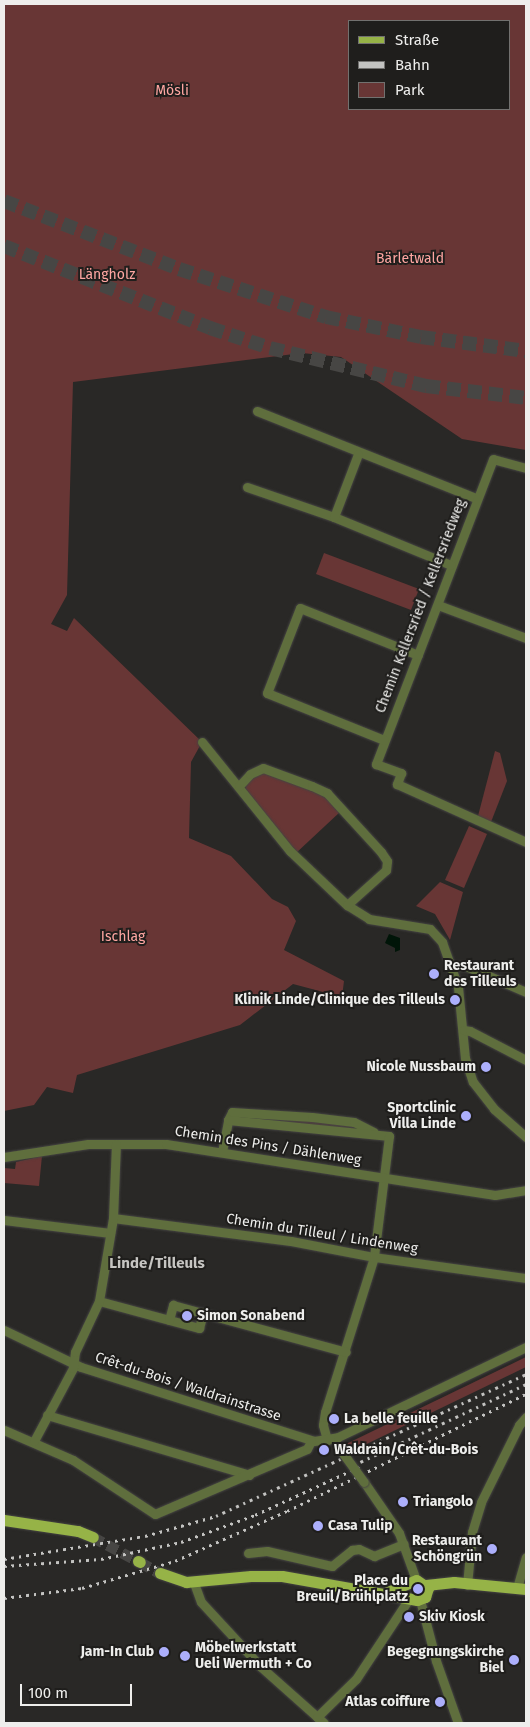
<!DOCTYPE html>
<meta charset="utf-8">
<style>
body{margin:0}
#map{position:relative;width:530px;height:1727px;overflow:hidden;background:#292826;font-family:"Fira Sans",sans-serif}
div>[style]{position:absolute}
[style*='--x']{left:calc(var(--x)*1px);top:calc(var(--y)*1px);width:calc(var(--w)*1px);rotate:calc(var(--a)*1deg)}
.green>*{inset:0;background:#683635}
.water>*{inset:0;background:#001508}
.major-tunnel>*{height:11px;margin-top:-5.5px;transform-origin:0;background:repeating-linear-gradient(90deg,#474644 0 11px,transparent 0 16.5px)}
.highway-tunnel>*{height:14px;margin-top:-7px;transform-origin:0;background:repeating-linear-gradient(90deg,#474644 0 14px,transparent 0 21px)}
.roads{filter:drop-shadow(0 0 1px #454442) drop-shadow(0 0 1px #454442)}
.minor>*{height:9px;margin:-4.5px;padding:0 4.5px;transform-origin:4.5px;border-radius:4.5px;background:#5f6e3d}
.major>*{height:11px;margin:-5.5px;padding:0 5.5px;transform-origin:5.5px;border-radius:5.5px;background:#96b347}
.rail>*{height:2.5px;margin-top:-1.25px;transform-origin:0;background:repeating-linear-gradient(90deg,#c3c3c1 0 2.5px,transparent 0 7.5px)}
.bridges{filter:drop-shadow(0 0 1px #454442) drop-shadow(0 0 1px #454442)}
.minor-bridge>*{height:9px;margin:-4.5px;padding:0 4.5px;transform-origin:4.5px;border-radius:4.5px;background:#5f6e3d}
.dots>*{width:14px;height:14px;translate:-50% -50%;box-sizing:border-box;border:2px solid #1f1e1c;border-radius:50%}
span{translate:-50% -50%;white-space:nowrap;text-align:center;line-height:1.15;-webkit-text-stroke:4px #1f1e1c;paint-order:stroke}
.park-label{font-size:14px;color:#ffa6a2}
.street-label{font-size:14px;color:#eeeeec}
.poi-label{font-size:14px;color:#eeeeec;font-weight:700}
.left{translate:0 -50%;text-align:left}
.right{translate:-100% -50%;text-align:right}
.neighbourhood-label{font-size:15px;color:#c6c5c2;font-weight:700}
.frame{position:absolute;inset:0;border:5px solid #eeeeec;pointer-events:none}
.legend{position:absolute;left:348px;top:20px;width:162px;height:90px;box-sizing:border-box;background:#1f1e1c;border:1px solid #72716f;margin:0;padding:6px 9px;list-style:none;font-size:15px;color:#eeeeec}
.legend li{display:flex;align-items:center;gap:10px;height:25px}
.legend b{width:25px;border:1px solid #72716f}
.scale{position:absolute;left:20px;top:1684px;width:112px;height:22px;box-sizing:border-box;border:2px solid #eeeeec;border-top:0;padding-left:6px;font-size:15px;line-height:18px;white-space:nowrap;color:#eeeeec;-webkit-text-stroke:4px #1f1e1c;paint-order:stroke}
</style>
<div id="map">
<div class="green">
<i style="clip-path:polygon(evenodd,4px 4px,526px 4px,526px 450px,462px 439px,341px 357px,302px 353px,73px 382px,67px 595px,51px 624px,67px 631px,74px 618px,202px 742px,191px 762px,189px 838px,231px 856px,272px 899px,288px 907px,296px 921px,284px 950px,344px 981px,342px 997px,293px 984px,240px 1025px,77px 1075px,73px 1093px,47px 1087px,34px 1105px,4px 1111px,4px 4px,349px 21px,509px 21px,509px 109px,349px 109px,349px 21px)"></i>
<i style="clip-path:polygon(324px 553px,419px 589px,411px 610px,316px 574px)"></i>
<i style="clip-path:polygon(495px 751px,500px 753px,507px 781px,491px 822px,478px 816px)"></i>
<i style="clip-path:polygon(259px 772px,269px 773px,325px 796px,340px 812px,295px 854px,245px 791px,246px 783px)"></i>
<i style="clip-path:polygon(469px 826px,487px 834px,464px 888px,445px 880px)"></i>
<i style="clip-path:polygon(440px 882px,463px 892px,450px 940px,435px 914px,416px 906px)"></i>
<i style="clip-path:polygon(234px 1115px,350px 1125px,364px 1131px,233px 1117px)"></i>
<i style="clip-path:polygon(42px 1156px,39px 1186px,4px 1183px,4px 1168px,15px 1169px,16px 1162px)"></i>
<i style="clip-path:polygon(526px 1357px,526px 1367px,348px 1453px,344px 1445px)"></i>
</div>
<div class="water">
<i style="clip-path:polygon(389px 934px,400px 938px,400px 950px,395px 952px,395px 948px,385px 943px)"></i>
</div>
<div class="major-tunnel">
<i style="--x:93;--y:1537;--w:51;--a:28.1"></i>
<i style="--x:140;--y:1562;--w:23;--a:29"></i>
</div>
<div class="highway-tunnel">
<i style="--x:4;--y:201;--w:188;--a:21.2"></i>
<i style="--x:179;--y:269;--w:155;--a:18.1"></i>
<i style="--x:326;--y:317;--w:97;--a:11.9"></i>
<i style="--x:421;--y:337;--w:106;--a:7.6"></i>
<i style="--x:4;--y:246;--w:222;--a:21.7"></i>
<i style="--x:210;--y:328;--w:63;--a:18.4"></i>
<i style="--x:270;--y:348;--w:161;--a:13.7"></i>
<i style="--x:426;--y:386;--w:101;--a:6.8"></i>
</div>
<div class="roads">
<div class="minor">
<i style="--x:257;--y:411;--w:236;--a:21.7"></i>
<i style="--x:526;--y:468;--w:34;--a:-165"></i>
<i style="--x:493;--y:459;--w:327;--a:111"></i>
<i style="--x:376;--y:764;--w:27;--a:20"></i>
<i style="--x:401;--y:773;--w:12;--a:110"></i>
<i style="--x:397;--y:784;--w:141;--a:24.2"></i>
<i style="--x:247;--y:487;--w:92;--a:19"></i>
<i style="--x:334;--y:517;--w:126;--a:22.3"></i>
<i style="--x:334;--y:517;--w:67;--a:-69.1"></i>
<i style="--x:438;--y:605;--w:94;--a:20.6"></i>
<i style="--x:384;--y:740;--w:126;--a:-158.1"></i>
<i style="--x:267;--y:693;--w:91;--a:-68.8"></i>
<i style="--x:300;--y:608;--w:127;--a:21.7"></i>
<i style="--x:202;--y:742;--w:140;--a:51.1"></i>
<i style="--x:290;--y:851;--w:79;--a:43.5"></i>
<i style="--x:347;--y:905;--w:26;--a:32"></i>
<i style="--x:369;--y:919;--w:62;--a:9.3"></i>
<i style="--x:430;--y:929;--w:18;--a:47"></i>
<i style="--x:442;--y:942;--w:48;--a:70.4"></i>
<i style="--x:458;--y:987;--w:71;--a:84.4"></i>
<i style="--x:465;--y:1058;--w:25;--a:72"></i>
<i style="--x:473;--y:1082;--w:34;--a:52"></i>
<i style="--x:494;--y:1109;--w:43;--a:41.2"></i>
<i style="--x:239;--y:786;--w:16;--a:-47"></i>
<i style="--x:250;--y:774;--w:14;--a:-25"></i>
<i style="--x:263;--y:768;--w:52;--a:20.2"></i>
<i style="--x:312;--y:786;--w:17;--a:25"></i>
<i style="--x:327;--y:793;--w:80;--a:47.5"></i>
<i style="--x:381;--y:852;--w:11;--a:56"></i>
<i style="--x:387;--y:861;--w:9;--a:96"></i>
<i style="--x:386;--y:870;--w:52;--a:138.1"></i>
<i style="--x:452;--y:966;--w:14;--a:0"></i>
<i style="--x:466;--y:966;--w:65;--a:23.4"></i>
<i style="--x:464;--y:1030;--w:6;--a:9"></i>
<i style="--x:470;--y:1031;--w:63;--a:27.4"></i>
<i style="--x:228;--y:1120;--w:9;--a:-63"></i>
<i style="--x:232;--y:1112;--w:80;--a:3.6"></i>
<i style="--x:312;--y:1117;--w:42;--a:6.8"></i>
<i style="--x:354;--y:1122;--w:22;--a:27"></i>
<i style="--x:222;--y:1152;--w:33;--a:-79"></i>
<i style="--x:228;--y:1120;--w:162;--a:5.7"></i>
<i style="--x:389;--y:1136;--w:122;--a:97.1"></i>
<i style="--x:374;--y:1257;--w:163;--a:107.5"></i>
<i style="--x:325;--y:1412;--w:13;--a:99"></i>
<i style="--x:323;--y:1425;--w:16;--a:75"></i>
<i style="--x:4;--y:1157;--w:85;--a:-8.8"></i>
<i style="--x:88;--y:1144;--w:78;--a:0"></i>
<i style="--x:166;--y:1144;--w:333;--a:8.8"></i>
<i style="--x:495;--y:1195;--w:31;--a:-9"></i>
<i style="--x:113;--y:1218;--w:179;--a:7.4"></i>
<i style="--x:291;--y:1241;--w:85;--a:10.9"></i>
<i style="--x:374;--y:1257;--w:153;--a:7.9"></i>
<i style="--x:4;--y:1220;--w:107;--a:7"></i>
<i style="--x:99;--y:1301;--w:104;--a:15.1"></i>
<i style="--x:199;--y:1328;--w:16;--a:-75"></i>
<i style="--x:169;--y:1320;--w:16;--a:-75"></i>
<i style="--x:173;--y:1305;--w:179;--a:15.2"></i>
<i style="--x:4;--y:1330;--w:85;--a:25.7"></i>
<i style="--x:81;--y:1367;--w:244;--a:17.6"></i>
<i style="--x:314;--y:1441;--w:24;--a:-9"></i>
<i style="--x:338;--y:1437;--w:208;--a:-25.6"></i>
<i style="--x:47;--y:1415;--w:211;--a:16.5"></i>
<i style="--x:4;--y:1430;--w:75;--a:23.5"></i>
<i style="--x:73;--y:1460;--w:98;--a:33.4"></i>
<i style="--x:155;--y:1514;--w:165;--a:-23.2"></i>
<i style="--x:307;--y:1449;--w:9;--a:-63"></i>
<i style="--x:34;--y:1441;--w:83;--a:-61.9"></i>
<i style="--x:73;--y:1368;--w:16;--a:-83"></i>
<i style="--x:75;--y:1352;--w:56;--a:-64.8"></i>
<i style="--x:99;--y:1301;--w:84;--a:-80.4"></i>
<i style="--x:113;--y:1218;--w:74;--a:-87.7"></i>
<i style="--x:364;--y:1482;--w:62;--a:55.5"></i>
<i style="--x:399;--y:1533;--w:50;--a:70.1"></i>
<i style="--x:248;--y:1553;--w:19;--a:-6"></i>
<i style="--x:267;--y:1551;--w:67;--a:13"></i>
<i style="--x:332;--y:1566;--w:26;--a:-39"></i>
<i style="--x:352;--y:1550;--w:7;--a:-8"></i>
<i style="--x:359;--y:1549;--w:17;--a:25"></i>
<i style="--x:374;--y:1556;--w:32;--a:-22"></i>
<i style="--x:194;--y:1583;--w:20;--a:70"></i>
<i style="--x:201;--y:1602;--w:88;--a:47.3"></i>
<i style="--x:261;--y:1667;--w:84;--a:41.6"></i>
<i style="--x:467;--y:1585;--w:53;--a:-84.6"></i>
<i style="--x:472;--y:1532;--w:31;--a:-73"></i>
<i style="--x:481;--y:1502;--w:86;--a:-63.7"></i>
<i style="--x:519;--y:1425;--w:11;--a:-49"></i>
<i style="--x:517;--y:1588;--w:32;--a:-74"></i>
<i style="--x:420;--y:1600;--w:63;--a:75.3"></i>
<i style="--x:436;--y:1661;--w:66;--a:70.5"></i>
<i style="--x:317;--y:1717;--w:54;--a:-44.3"></i>
<i style="--x:356;--y:1679;--w:98;--a:-56.6"></i>
</div>
<div class="major">
<i style="--x:4;--y:1520;--w:75;--a:8.5"></i>
<i style="--x:78;--y:1531;--w:16;--a:22"></i>
<i style="--x:138;--y:1561;--w:2;--a:27"></i>
<i style="--x:160;--y:1573;--w:28;--a:19"></i>
<i style="--x:186;--y:1582;--w:65;--a:-5.3"></i>
<i style="--x:251;--y:1576;--w:31;--a:0"></i>
<i style="--x:282;--y:1576;--w:137;--a:10.1"></i>
<i style="--x:417;--y:1600;--w:9;--a:-21"></i>
<i style="--x:425;--y:1597;--w:9;--a:-72"></i>
<i style="--x:428;--y:1588;--w:14;--a:-146"></i>
<i style="--x:416;--y:1580;--w:34;--a:157"></i>
<i style="--x:426;--y:1585;--w:28;--a:-6"></i>
<i style="--x:454;--y:1582;--w:72;--a:5.6"></i>
</div>
</div>
<div class="rail">
<i style="--x:354;--y:1465;--w:190;--a:-25.2"></i>
<i style="--x:4;--y:1559;--w:143;--a:-9.3"></i>
<i style="--x:145;--y:1536;--w:74;--a:-15.7"></i>
<i style="--x:216;--y:1516;--w:341;--a:-24.6"></i>
<i style="--x:4;--y:1566;--w:97;--a:-4.1"></i>
<i style="--x:101;--y:1559;--w:82;--a:-12"></i>
<i style="--x:181;--y:1542;--w:79;--a:-20"></i>
<i style="--x:255;--y:1515;--w:119;--a:-24.8"></i>
<i style="--x:4;--y:1598;--w:79;--a:-7.3"></i>
<i style="--x:82;--y:1588;--w:97;--a:-16.2"></i>
<i style="--x:175;--y:1561;--w:123;--a:-24.1"></i>
<i style="--x:287;--y:1511;--w:266;--a:-26.1"></i>
</div>
<div class="bridges">
<div class="minor-bridge">
<i style="--x:342;--y:1452;--w:37;--a:54"></i>
</div>
</div>
<div class="dots">
<i style="left:434px;top:974px;background:#acaffb"></i>
<i style="left:455px;top:1000px;background:#acaffb"></i>
<i style="left:486px;top:1067px;background:#acaffb"></i>
<i style="left:466px;top:1116px;background:#acaffb"></i>
<i style="left:187px;top:1316px;background:#acaffb"></i>
<i style="left:334px;top:1419px;background:#acaffb"></i>
<i style="left:324px;top:1450px;background:#acaffb"></i>
<i style="left:403px;top:1502px;background:#acaffb"></i>
<i style="left:318px;top:1526px;background:#acaffb"></i>
<i style="left:492px;top:1549px;background:#acaffb"></i>
<i style="left:418px;top:1589px;background:#acaffb"></i>
<i style="left:409px;top:1617px;background:#acaffb"></i>
<i style="left:164px;top:1652px;background:#acaffb"></i>
<i style="left:185px;top:1656px;background:#acaffb"></i>
<i style="left:514px;top:1660px;background:#acaffb"></i>
<i style="left:440px;top:1702px;background:#acaffb"></i>
</div>
<div class="park-label">
<span style="left:172px;top:91px">Mösli</span>
<span style="left:410px;top:259px">Bärletwald</span>
<span style="left:107px;top:275px">Längholz</span>
<span style="left:123px;top:937px">Ischlag</span>
</div>
<div class="street-label">
<span style="left:421px;top:606px;rotate:-69deg">Chemin Kellersried / Kellersriedweg</span>
<span style="left:268px;top:1146px;rotate:9deg">Chemin des Pins / Dählenweg</span>
<span style="left:322px;top:1234px;rotate:9deg">Chemin du Tilleul / Lindenweg</span>
<span style="left:188px;top:1387px;rotate:18deg">Crêt-du-Bois / Waldrainstrasse</span>
</div>
<div class="poi-label">
<span class="left" style="left:444px;top:974px">Restaurant<br>des Tilleuls</span>
<span class="right" style="left:445px;top:1000px">Klinik Linde/Clinique des Tilleuls</span>
<span class="right" style="left:476px;top:1067px">Nicole Nussbaum</span>
<span class="right" style="left:456px;top:1116px">Sportclinic<br>Villa Linde</span>
<span class="left" style="left:197px;top:1316px">Simon Sonabend</span>
<span class="left" style="left:344px;top:1419px">La belle feuille</span>
<span class="left" style="left:334px;top:1450px">Waldrain/Crêt-du-Bois</span>
<span class="left" style="left:413px;top:1502px">Triangolo</span>
<span class="left" style="left:328px;top:1526px">Casa Tulip</span>
<span class="right" style="left:482px;top:1549px">Restaurant<br>Schöngrün</span>
<span class="right" style="left:408px;top:1589px">Place du<br>Breuil/Brühlplatz</span>
<span class="left" style="left:419px;top:1617px">Skiv Kiosk</span>
<span class="left" style="left:195px;top:1656px">Möbelwerkstatt<br>Ueli Wermuth + Co</span>
<span class="right" style="left:154px;top:1652px">Jam-In Club</span>
<span class="right" style="left:504px;top:1660px">Begegnungskirche<br>Biel</span>
<span class="right" style="left:430px;top:1702px">Atlas coiffure</span>
</div>
<div class="neighbourhood-label">
<span style="left:157px;top:1264px">Linde/Tilleuls</span>
</div>
<div class="frame"></div>
<ul class="legend">
<li><b style="height:6px;background:#96b347"></b>Straße</li>
<li><b style="height:6px;background:#c3c3c1"></b>Bahn</li>
<li><b style="height:14px;background:#683635"></b>Park</li>
</ul>
<div class="scale">100 m</div>
</div>
